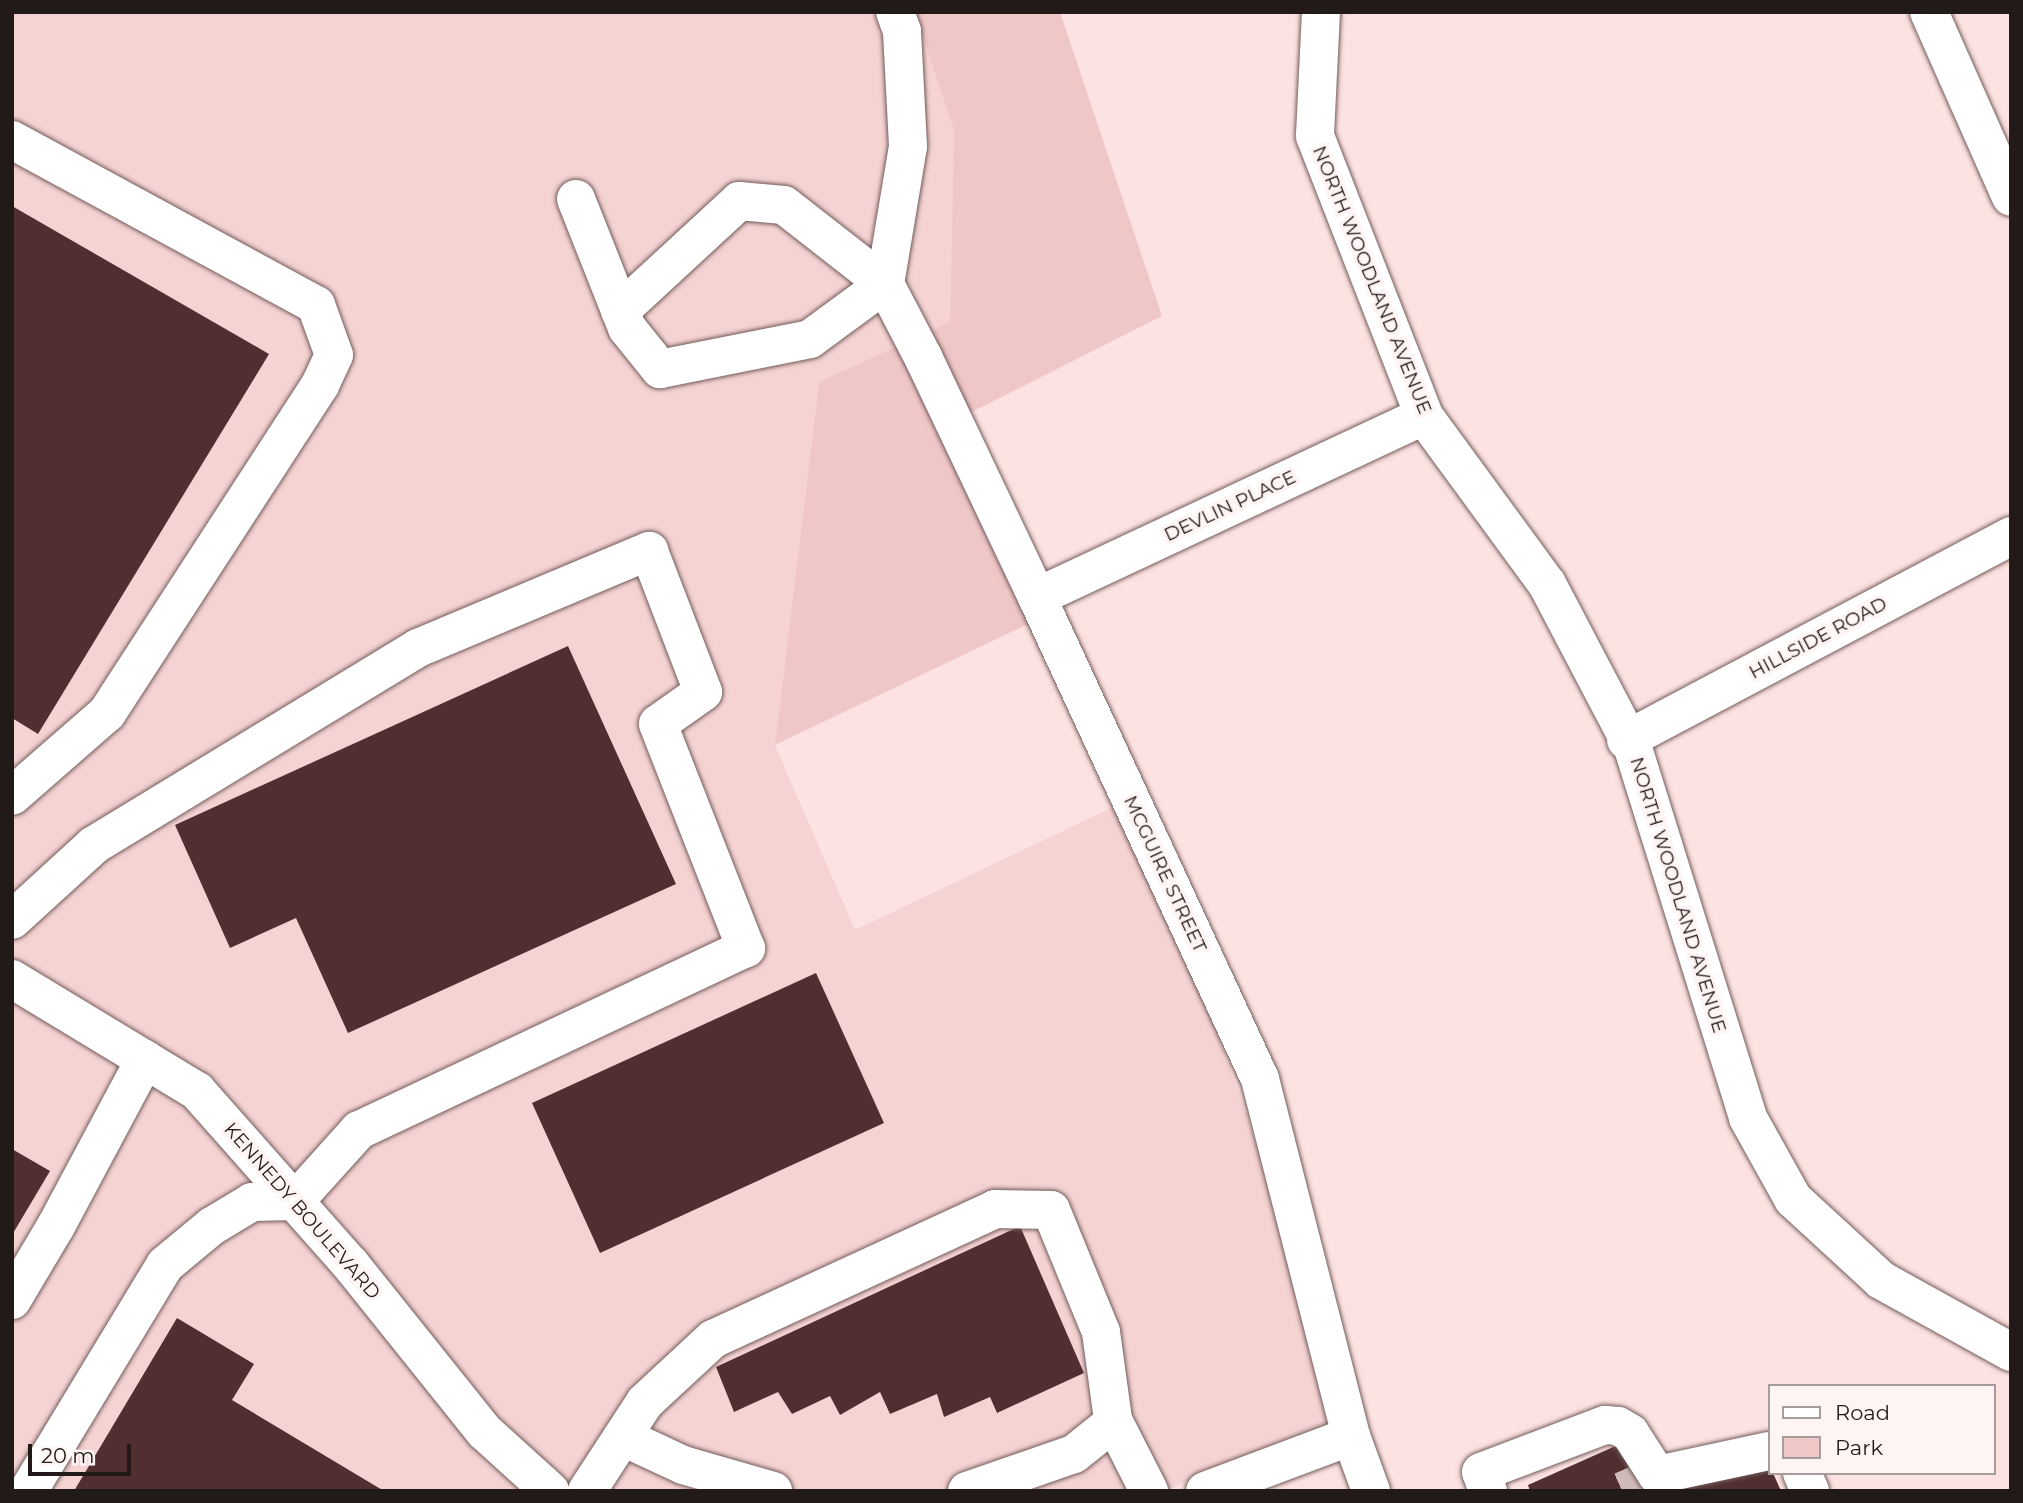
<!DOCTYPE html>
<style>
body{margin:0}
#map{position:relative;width:2023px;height:1503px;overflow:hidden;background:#fde2e2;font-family:Montserrat,sans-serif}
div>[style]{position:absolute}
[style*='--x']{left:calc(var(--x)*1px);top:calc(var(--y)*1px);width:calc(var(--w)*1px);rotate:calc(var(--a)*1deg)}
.built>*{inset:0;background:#f6d3d3}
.green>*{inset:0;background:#f0c7c7}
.building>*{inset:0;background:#512f30}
.minor-tunnel>*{height:38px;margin-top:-19px;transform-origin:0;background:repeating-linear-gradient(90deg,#d1baba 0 38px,transparent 0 57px)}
.roads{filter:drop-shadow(0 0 2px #725c5b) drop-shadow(0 0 2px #725c5b)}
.minor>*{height:38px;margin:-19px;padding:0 19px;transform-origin:19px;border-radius:19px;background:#fff}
span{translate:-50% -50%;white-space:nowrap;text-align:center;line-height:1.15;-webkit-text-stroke:7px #fff4f4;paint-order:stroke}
.street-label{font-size:19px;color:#221919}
.frame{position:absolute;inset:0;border:14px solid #221919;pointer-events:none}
.legend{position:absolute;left:1768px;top:1384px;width:228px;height:91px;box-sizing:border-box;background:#fff4f4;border:2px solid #a79c9c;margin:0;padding:9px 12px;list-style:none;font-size:21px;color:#221919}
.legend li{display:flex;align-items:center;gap:14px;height:35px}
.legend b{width:35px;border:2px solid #a79c9c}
.scale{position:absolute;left:28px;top:1444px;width:103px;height:32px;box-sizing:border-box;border:4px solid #221919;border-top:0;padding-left:9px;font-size:21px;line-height:24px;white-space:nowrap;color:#221919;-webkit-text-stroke:5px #fff4f4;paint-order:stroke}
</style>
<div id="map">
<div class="built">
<i style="clip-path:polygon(12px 12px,914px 12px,954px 130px,950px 322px,819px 382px,775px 745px,855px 930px,1132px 798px,1354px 1413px,1165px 1491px,12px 1491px)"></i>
</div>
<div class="green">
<i style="clip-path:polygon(914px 12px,1060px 12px,1162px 316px,962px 417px,1051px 613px,775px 745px,819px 382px,950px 322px,954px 130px)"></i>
</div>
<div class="building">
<i style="clip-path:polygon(12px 206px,269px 354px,38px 734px,12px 718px)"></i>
<i style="clip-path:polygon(568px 646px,676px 884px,348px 1033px,296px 918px,230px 948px,175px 825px)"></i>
<i style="clip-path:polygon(816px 973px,884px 1123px,600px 1253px,532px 1103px)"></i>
<i style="clip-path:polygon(12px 1149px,50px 1171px,12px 1235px)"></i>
<i style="clip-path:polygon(1020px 1226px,1084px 1373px,997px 1413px,990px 1397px,944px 1417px,937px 1394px,890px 1414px,880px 1392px,840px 1415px,830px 1396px,792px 1414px,778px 1392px,734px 1412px,716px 1367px)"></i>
<i style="clip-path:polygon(177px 1318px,254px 1364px,232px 1400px,384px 1491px,74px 1491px)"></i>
<i style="clip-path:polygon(1629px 1440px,1652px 1491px,1530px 1491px,1528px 1485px)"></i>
<i style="clip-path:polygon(1769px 1466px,1769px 1473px,1773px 1473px,1781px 1491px,1654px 1491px)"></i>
</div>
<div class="minor-tunnel">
<i style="--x:1622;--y:1491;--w:27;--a:-24"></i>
</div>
<div class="roads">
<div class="minor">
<i style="--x:1321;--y:12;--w:124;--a:92.8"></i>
<i style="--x:1315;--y:136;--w:300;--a:68.7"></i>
<i style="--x:1424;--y:416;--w:208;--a:53.8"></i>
<i style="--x:1547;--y:584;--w:185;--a:62.3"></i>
<i style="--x:1633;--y:748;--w:387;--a:72.7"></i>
<i style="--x:1748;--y:1118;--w:93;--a:60.9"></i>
<i style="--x:1793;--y:1199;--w:120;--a:42.6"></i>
<i style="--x:1881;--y:1280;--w:149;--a:29"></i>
<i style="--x:1929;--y:12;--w:202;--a:66.1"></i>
<i style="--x:12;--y:140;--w:346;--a:28.5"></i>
<i style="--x:316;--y:305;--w:53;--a:70.2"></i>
<i style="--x:334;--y:355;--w:33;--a:115"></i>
<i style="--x:320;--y:385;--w:391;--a:123"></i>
<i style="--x:107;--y:713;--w:126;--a:138.9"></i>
<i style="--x:576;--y:199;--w:139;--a:68.4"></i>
<i style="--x:627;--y:328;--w:53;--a:51.2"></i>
<i style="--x:660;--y:369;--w:153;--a:-11.3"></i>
<i style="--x:810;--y:339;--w:93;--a:-36.3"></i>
<i style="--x:885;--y:284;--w:140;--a:-80.5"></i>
<i style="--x:908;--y:146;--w:115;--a:-93"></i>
<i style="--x:902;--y:31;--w:20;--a:-110"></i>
<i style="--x:620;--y:311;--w:162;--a:-42.7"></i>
<i style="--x:739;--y:201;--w:45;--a:5.1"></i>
<i style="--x:784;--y:205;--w:128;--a:38"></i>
<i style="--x:885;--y:284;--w:85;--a:62.5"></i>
<i style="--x:924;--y:359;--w:263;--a:64.6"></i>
<i style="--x:1037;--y:597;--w:531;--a:65.17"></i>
<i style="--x:1260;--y:1079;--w:368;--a:75.7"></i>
<i style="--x:1351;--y:1436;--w:59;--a:70"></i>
<i style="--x:1037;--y:597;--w:427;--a:-25.1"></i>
<i style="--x:1626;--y:740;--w:436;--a:-27.9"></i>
<i style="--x:12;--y:920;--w:111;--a:-42.4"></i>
<i style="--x:94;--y:845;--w:379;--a:-31.3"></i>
<i style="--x:418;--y:648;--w:251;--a:-22.8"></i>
<i style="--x:649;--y:551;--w:151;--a:69"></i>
<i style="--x:703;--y:692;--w:55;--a:144.6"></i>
<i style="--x:658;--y:724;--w:241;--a:68.6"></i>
<i style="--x:746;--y:948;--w:428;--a:154.8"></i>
<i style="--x:359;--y:1130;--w:96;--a:132"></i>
<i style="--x:295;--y:1201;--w:43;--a:178.7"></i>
<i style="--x:252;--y:1202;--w:47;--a:149"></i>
<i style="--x:212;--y:1226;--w:61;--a:140.3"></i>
<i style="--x:165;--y:1265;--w:264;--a:121.2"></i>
<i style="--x:12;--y:979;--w:216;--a:31.2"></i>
<i style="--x:197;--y:1091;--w:232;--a:48.5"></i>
<i style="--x:351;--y:1265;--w:214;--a:51.3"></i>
<i style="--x:485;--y:1432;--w:88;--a:42.2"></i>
<i style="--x:12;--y:1300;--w:86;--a:-59.3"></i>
<i style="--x:56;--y:1226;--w:189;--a:-61.9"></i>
<i style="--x:623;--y:1437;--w:66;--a:25"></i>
<i style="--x:683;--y:1465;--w:94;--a:16.1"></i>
<i style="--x:1802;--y:1473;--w:20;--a:66"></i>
<i style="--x:587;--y:1491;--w:106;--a:-56.9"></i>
<i style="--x:645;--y:1402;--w:93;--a:-42.8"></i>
<i style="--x:713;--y:1339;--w:311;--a:-24.7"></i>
<i style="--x:995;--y:1209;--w:56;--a:1"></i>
<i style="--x:1051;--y:1210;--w:132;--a:67.7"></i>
<i style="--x:1101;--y:1332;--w:89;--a:82.2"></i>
<i style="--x:1113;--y:1420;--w:80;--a:63.1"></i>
<i style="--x:967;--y:1491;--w:113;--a:-19.1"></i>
<i style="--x:1074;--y:1454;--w:51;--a:-38.7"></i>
<i style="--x:1205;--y:1491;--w:156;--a:-20.6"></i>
<i style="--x:1488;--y:1491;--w:20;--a:-110"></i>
<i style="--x:1481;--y:1472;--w:133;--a:-20.8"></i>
<i style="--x:1605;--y:1425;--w:13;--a:4"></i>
<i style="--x:1618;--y:1426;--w:14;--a:30"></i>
<i style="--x:1630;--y:1433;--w:50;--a:57.3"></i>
<i style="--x:1657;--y:1475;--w:115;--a:-12.1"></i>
</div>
</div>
<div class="street-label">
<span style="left:1372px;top:280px;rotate:68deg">NORTH WOODLAND AVENUE</span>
<span style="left:1230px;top:506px;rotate:-25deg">DEVLIN PLACE</span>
<span style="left:1818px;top:638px;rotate:-28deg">HILLSIDE ROAD</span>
<span style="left:1165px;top:874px;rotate:65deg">MCGUIRE STREET</span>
<span style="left:1678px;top:895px;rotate:73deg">NORTH WOODLAND AVENUE</span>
<span style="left:302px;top:1211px;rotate:49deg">KENNEDY BOULEVARD</span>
</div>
<div class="frame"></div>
<ul class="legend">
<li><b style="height:9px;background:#fff"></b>Road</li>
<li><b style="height:19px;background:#f0c7c7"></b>Park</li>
</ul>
<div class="scale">20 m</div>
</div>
